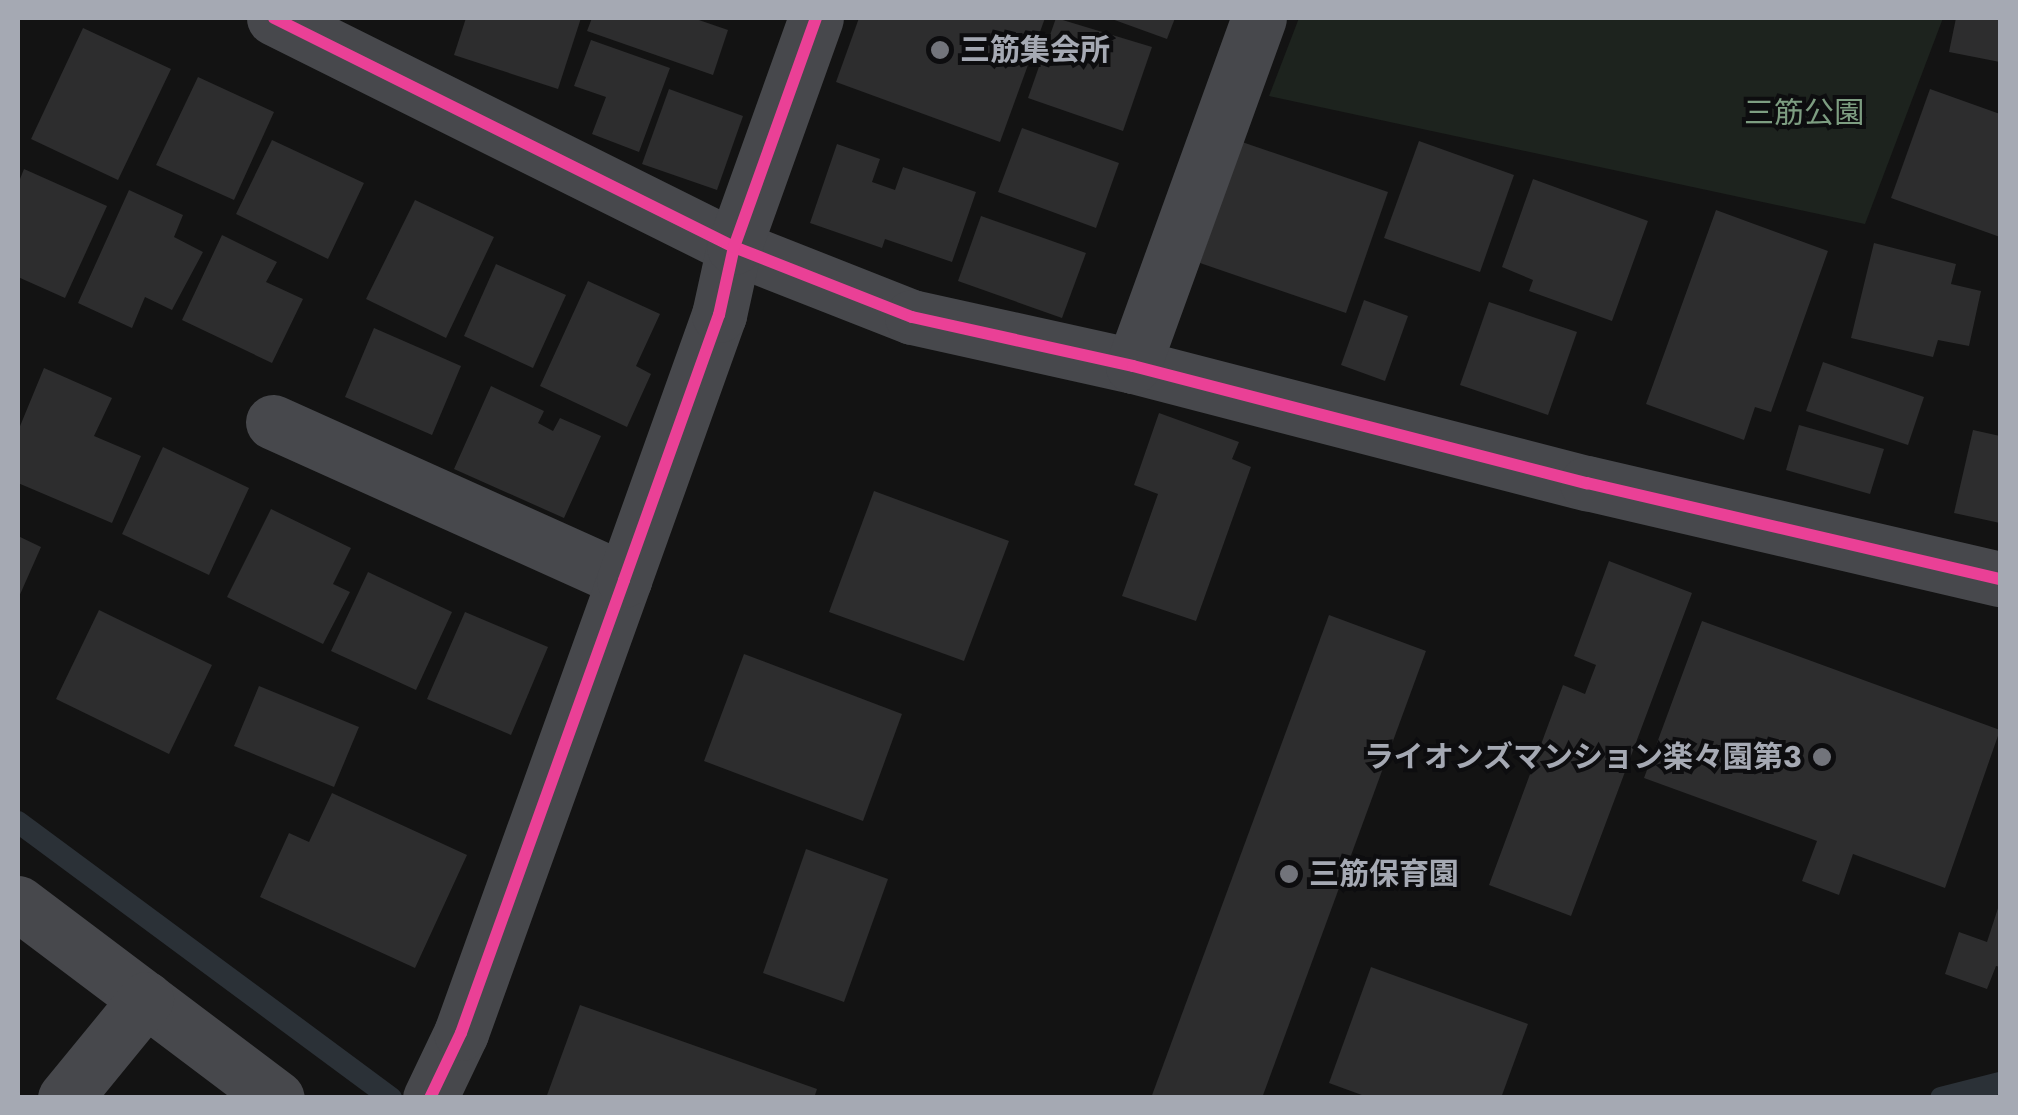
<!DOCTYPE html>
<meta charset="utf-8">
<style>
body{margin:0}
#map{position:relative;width:2018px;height:1115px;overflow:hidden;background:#131313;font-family:Jost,"Noto Sans JP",sans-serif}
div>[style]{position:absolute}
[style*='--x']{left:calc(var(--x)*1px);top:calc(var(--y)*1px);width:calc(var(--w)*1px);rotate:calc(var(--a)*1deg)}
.green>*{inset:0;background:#1d231e}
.stream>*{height:22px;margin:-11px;padding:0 11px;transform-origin:11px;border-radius:11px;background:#2b3137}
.building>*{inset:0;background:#2d2d2e}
.minor>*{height:55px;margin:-27.5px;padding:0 27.5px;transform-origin:27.5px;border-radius:27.5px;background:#47484c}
.cycleway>*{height:12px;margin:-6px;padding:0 6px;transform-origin:6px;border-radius:6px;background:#ea4096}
.dots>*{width:28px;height:28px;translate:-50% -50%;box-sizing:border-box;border:5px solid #0d0d0f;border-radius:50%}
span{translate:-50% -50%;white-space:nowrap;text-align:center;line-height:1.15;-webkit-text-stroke:8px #0d0d0f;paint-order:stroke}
.poi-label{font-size:30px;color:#a5a9b3;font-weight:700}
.left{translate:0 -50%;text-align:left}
.right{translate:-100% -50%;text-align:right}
.park-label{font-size:30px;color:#7d9d81}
.frame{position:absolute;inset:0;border:20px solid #a5a9b3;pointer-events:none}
</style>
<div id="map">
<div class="green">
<i style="clip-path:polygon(1299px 18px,1943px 18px,1865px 224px,1269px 96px)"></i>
</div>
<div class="stream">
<i style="--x:18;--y:822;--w:464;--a:36.5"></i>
<i style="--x:1941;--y:1098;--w:61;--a:-14.3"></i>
</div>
<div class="building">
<i style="clip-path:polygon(466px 18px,581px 18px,558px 89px,454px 55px)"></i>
<i style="clip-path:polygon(592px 18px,693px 18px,728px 30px,713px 75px,587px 31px)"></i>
<i style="clip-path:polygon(859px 18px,1045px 18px,1000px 142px,836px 82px)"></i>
<i style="clip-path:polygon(1056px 18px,1152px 47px,1123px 131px,1028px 98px)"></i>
<i style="clip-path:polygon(1109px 18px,1175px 18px,1167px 39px)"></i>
<i style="clip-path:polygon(1956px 18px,2000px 18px,2000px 62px,1949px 52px)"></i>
<i style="clip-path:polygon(83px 28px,171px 69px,118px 180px,31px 139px)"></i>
<i style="clip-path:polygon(591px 40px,670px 68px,639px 152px,592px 134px,606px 97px,574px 86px)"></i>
<i style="clip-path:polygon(198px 77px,274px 112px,234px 200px,156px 165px)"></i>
<i style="clip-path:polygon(669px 89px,743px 116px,717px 190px,642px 164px)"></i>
<i style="clip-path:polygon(1930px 89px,2000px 114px,2000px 237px,1891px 198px)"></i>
<i style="clip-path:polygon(1022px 128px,1119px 163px,1096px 228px,998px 192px)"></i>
<i style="clip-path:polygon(272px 140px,364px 183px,328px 259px,236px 214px)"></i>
<i style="clip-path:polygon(1419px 141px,1514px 175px,1480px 272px,1384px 238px)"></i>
<i style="clip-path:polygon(1242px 142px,1388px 192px,1346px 313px,1200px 263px)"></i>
<i style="clip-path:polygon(837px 144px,880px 159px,872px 182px,895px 190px,903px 167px,976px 192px,952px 262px,885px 239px,882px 248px,810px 223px)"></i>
<i style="clip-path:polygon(24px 169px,107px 206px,65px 298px,18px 277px,18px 184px)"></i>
<i style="clip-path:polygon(1533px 179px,1648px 221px,1612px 321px,1529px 291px,1533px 280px,1502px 267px)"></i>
<i style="clip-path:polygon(129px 190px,183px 215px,174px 237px,203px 252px,172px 310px,145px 297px,132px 328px,78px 303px)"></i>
<i style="clip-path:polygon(415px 200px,494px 237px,446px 338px,366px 299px)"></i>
<i style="clip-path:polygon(1716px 210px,1828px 251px,1771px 412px,1755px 407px,1744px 440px,1646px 404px)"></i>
<i style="clip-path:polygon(981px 216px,1086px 253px,1062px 318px,958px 281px)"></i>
<i style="clip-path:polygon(222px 235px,277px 262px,266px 282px,303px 299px,272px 363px,182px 320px)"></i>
<i style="clip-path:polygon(1874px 243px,1956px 264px,1951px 284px,1981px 291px,1969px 346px,1938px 340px,1933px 357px,1851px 338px)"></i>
<i style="clip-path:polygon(496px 264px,566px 295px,533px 368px,464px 336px)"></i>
<i style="clip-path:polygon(588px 281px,660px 314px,636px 366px,651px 374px,627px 427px,540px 386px)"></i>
<i style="clip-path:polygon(1364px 300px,1408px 316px,1385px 381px,1341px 365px)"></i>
<i style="clip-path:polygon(1489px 302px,1577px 332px,1548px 415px,1460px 385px)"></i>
<i style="clip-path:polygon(374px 328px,461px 366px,432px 435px,345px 397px)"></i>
<i style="clip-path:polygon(1823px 362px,1924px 397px,1908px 445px,1806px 411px)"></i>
<i style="clip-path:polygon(44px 368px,112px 398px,94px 436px,141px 456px,112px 523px,18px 483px,18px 431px)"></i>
<i style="clip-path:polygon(491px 386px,544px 411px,538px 423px,553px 431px,560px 418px,601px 436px,564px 518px,454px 469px)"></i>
<i style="clip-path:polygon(1159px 413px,1239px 442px,1232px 459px,1251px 467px,1196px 621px,1122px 596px,1158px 494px,1134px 485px)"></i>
<i style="clip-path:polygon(1799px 425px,1884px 449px,1870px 494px,1786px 470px)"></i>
<i style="clip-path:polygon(1973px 430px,2000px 436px,2000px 523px,1954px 513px)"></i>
<i style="clip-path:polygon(163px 447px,249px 488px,209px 575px,122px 534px)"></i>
<i style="clip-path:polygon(874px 491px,1009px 541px,964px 661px,829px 612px)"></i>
<i style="clip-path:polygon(271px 509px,351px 548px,333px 584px,350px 592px,323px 644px,227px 597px)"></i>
<i style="clip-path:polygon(18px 536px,41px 547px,18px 599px)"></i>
<i style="clip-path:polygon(1609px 561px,1692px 593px,1571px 916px,1489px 885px,1563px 685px,1585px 694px,1596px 665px,1574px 656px)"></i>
<i style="clip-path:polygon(368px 572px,452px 612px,416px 690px,331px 651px)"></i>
<i style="clip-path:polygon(99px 610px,212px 665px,169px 754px,56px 699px)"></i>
<i style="clip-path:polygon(465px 612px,548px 647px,511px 735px,427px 699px)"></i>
<i style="clip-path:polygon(1329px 615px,1426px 651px,1262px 1098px,1151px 1098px)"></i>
<i style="clip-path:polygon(1702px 621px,2000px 730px,1945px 888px,1853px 854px,1839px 895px,1802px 881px,1817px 841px,1644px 778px)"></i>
<i style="clip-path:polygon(744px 654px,902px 714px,863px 821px,704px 761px)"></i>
<i style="clip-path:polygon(259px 686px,359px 727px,334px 787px,234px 746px)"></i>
<i style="clip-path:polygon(332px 793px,467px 855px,415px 968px,260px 897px,289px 833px,309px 842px)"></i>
<i style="clip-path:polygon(806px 849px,888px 879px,844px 1002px,763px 973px)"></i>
<i style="clip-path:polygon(2000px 902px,2000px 967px,1996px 966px,1987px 989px,1945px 974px,1959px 932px,1987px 942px)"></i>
<i style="clip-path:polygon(1371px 967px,1528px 1024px,1501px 1098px,1370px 1098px,1329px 1083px)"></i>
<i style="clip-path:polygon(580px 1005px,817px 1089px,814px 1098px,546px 1098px)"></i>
</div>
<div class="minor">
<i style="--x:274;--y:18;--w:514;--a:26.47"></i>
<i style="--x:734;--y:247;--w:191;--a:21.5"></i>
<i style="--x:912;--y:317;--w:226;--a:12.5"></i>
<i style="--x:1133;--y:366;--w:469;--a:14.5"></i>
<i style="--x:1587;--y:483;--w:424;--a:13.1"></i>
<i style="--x:1133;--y:366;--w:370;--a:-70.1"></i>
<i style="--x:273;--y:422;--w:385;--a:24.2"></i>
<i style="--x:18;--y:903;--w:324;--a:37"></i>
<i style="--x:65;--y:1098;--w:128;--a:-50.7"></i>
<i style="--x:430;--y:1098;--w:72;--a:-64.5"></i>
<i style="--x:461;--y:1033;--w:481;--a:-70.2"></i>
<i style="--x:624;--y:580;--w:282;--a:-70.3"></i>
<i style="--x:719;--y:315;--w:70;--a:-77.6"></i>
<i style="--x:734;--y:247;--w:243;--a:-70.3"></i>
</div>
<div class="cycleway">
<i style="--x:274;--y:18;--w:514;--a:26.47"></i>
<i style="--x:734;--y:247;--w:191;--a:21.5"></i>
<i style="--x:912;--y:317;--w:226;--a:12.5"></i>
<i style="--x:1133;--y:366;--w:469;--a:14.5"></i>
<i style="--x:1587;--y:483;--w:424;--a:13.1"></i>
<i style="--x:430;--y:1098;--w:72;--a:-64.5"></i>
<i style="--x:461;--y:1033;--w:481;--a:-70.2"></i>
<i style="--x:624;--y:580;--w:282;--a:-70.3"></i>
<i style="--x:719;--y:315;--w:70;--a:-77.6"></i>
<i style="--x:734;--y:247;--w:243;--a:-70.3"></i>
</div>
<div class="dots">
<i style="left:940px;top:50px;background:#72747b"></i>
<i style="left:1822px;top:757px;background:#72747b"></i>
<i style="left:1289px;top:874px;background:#72747b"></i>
</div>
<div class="poi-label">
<span class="left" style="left:960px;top:50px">三筋集会所</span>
<span class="right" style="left:1802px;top:757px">ライオンズマンション楽々園第３</span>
<span class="left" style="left:1309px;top:874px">三筋保育園</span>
</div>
<div class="park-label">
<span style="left:1804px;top:113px">三筋公園</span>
</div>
<div class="frame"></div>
</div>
